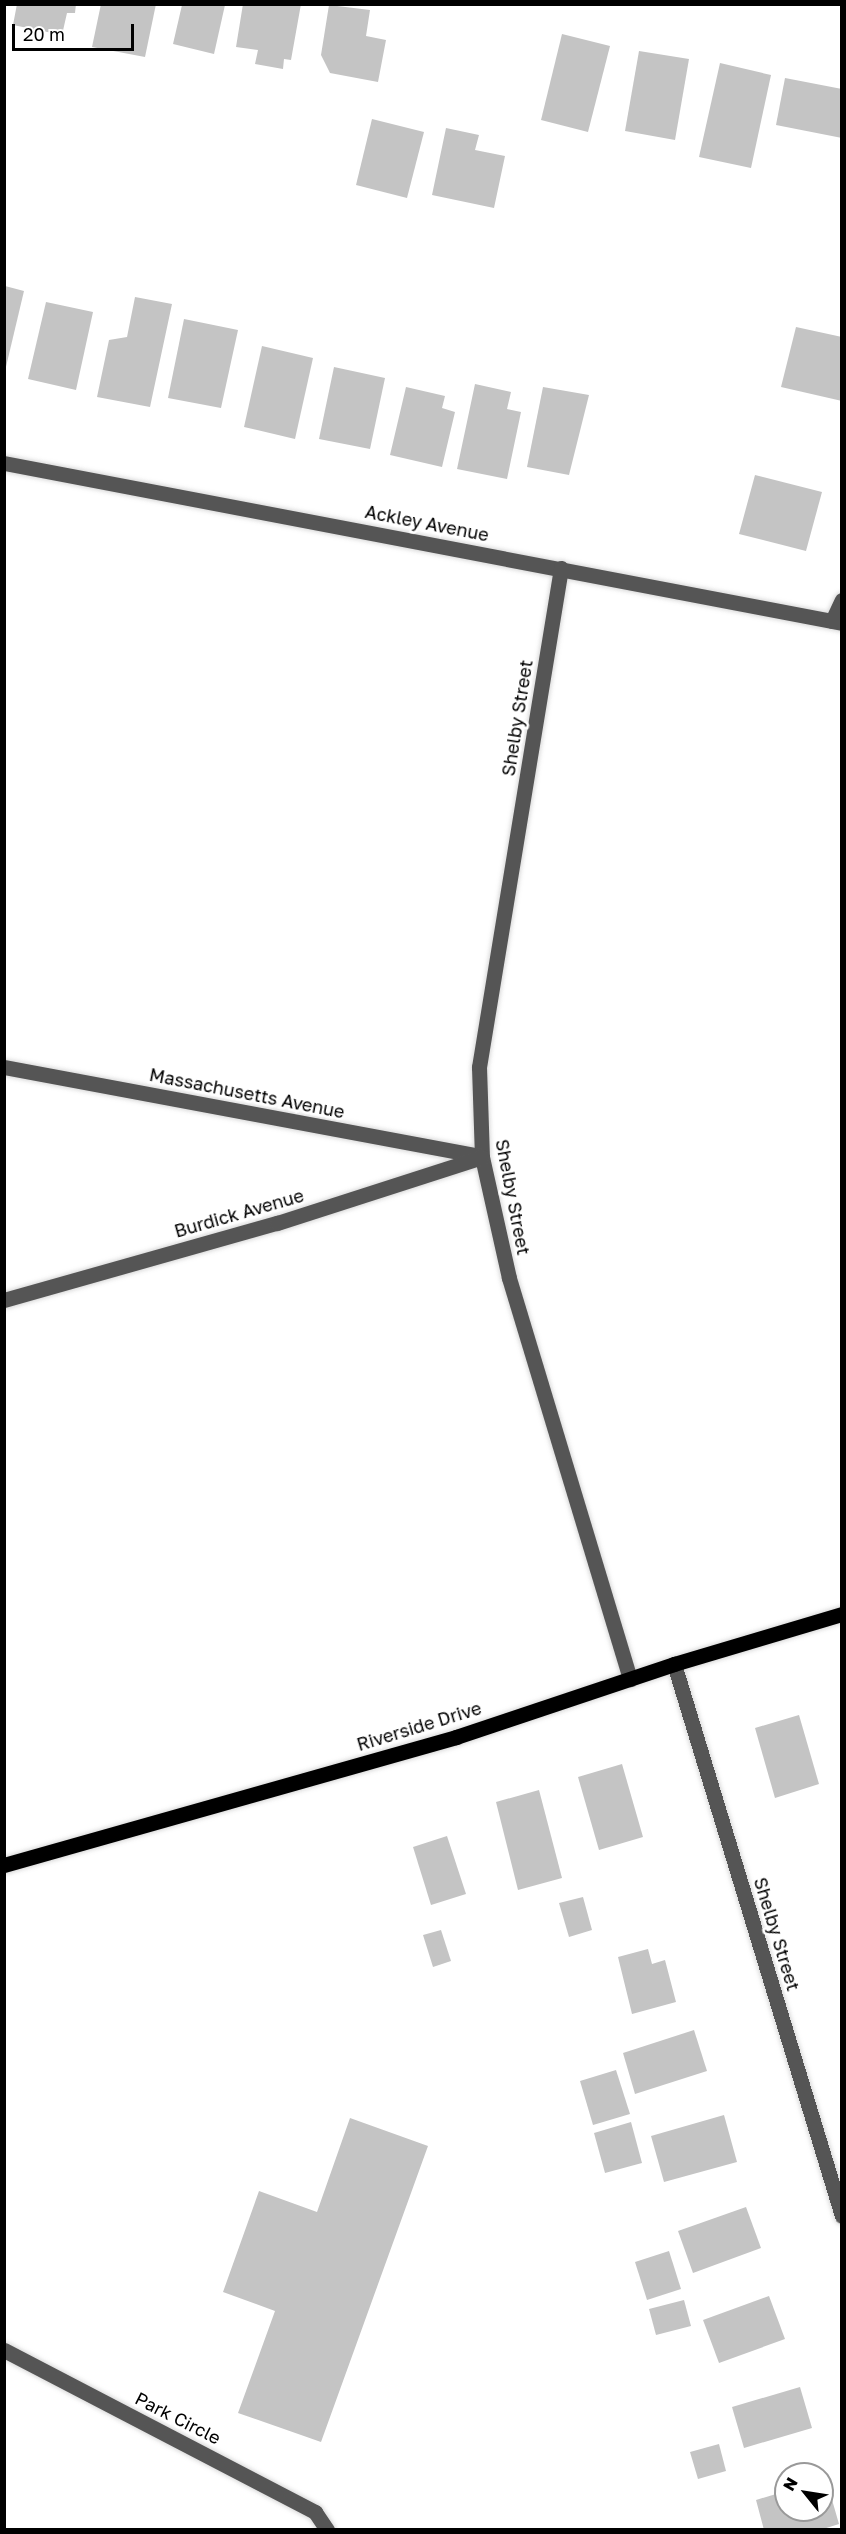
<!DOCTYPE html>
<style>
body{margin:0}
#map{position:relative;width:846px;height:2534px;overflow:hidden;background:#fff;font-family:"Golos Text",sans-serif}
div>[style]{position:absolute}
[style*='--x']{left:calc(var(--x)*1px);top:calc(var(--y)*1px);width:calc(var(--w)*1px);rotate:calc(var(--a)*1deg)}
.building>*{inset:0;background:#c4c4c4}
.roads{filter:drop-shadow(0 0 2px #dbdbdb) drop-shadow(0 0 2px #dbdbdb)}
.minor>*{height:15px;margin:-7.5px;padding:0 7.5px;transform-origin:7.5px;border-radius:7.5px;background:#555}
.major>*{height:15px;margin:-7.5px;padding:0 7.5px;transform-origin:7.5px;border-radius:7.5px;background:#000}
span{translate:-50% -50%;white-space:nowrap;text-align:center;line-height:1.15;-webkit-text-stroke:5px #fff;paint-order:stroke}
.street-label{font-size:18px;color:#000}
.frame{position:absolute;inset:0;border:6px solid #000;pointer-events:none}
.north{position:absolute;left:774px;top:2462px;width:60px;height:60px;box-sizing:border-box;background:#fff;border:2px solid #999;border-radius:50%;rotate:300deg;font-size:16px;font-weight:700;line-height:24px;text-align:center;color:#000}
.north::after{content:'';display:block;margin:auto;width:21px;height:27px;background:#000;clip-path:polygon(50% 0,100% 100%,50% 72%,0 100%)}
.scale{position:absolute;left:12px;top:24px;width:122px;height:27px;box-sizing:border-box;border:3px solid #000;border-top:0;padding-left:8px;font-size:18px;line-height:21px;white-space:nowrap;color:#000;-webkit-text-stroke:4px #fff;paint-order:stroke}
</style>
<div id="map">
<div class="building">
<i style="clip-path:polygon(17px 4px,76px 4px,75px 13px,67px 13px,62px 35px,13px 25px)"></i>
<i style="clip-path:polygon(101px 4px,156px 4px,145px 57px,92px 47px)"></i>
<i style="clip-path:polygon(243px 4px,301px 4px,291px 60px,284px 59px,283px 69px,255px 64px,258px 50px,236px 47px)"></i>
<i style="clip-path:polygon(182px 5px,225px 5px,214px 54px,173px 44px)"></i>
<i style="clip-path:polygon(329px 5px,370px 10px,366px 36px,386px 40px,378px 82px,330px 73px,321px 55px)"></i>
<i style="clip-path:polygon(562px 34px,610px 46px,588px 132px,541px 120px)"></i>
<i style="clip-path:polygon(639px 51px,689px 59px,675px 140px,625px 131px)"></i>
<i style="clip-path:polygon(720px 63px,771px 75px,751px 168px,699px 157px)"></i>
<i style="clip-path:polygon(785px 78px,842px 89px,842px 138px,776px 125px)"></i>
<i style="clip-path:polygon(372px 119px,424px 132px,407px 198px,356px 185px)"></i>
<i style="clip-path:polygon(446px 128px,479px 135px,475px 150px,505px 156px,494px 208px,432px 195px)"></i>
<i style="clip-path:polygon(5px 286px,24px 291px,5px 371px)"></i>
<i style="clip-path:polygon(135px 297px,172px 304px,150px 407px,97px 397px,109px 340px,127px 337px)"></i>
<i style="clip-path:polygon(46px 302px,93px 312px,76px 390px,28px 379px)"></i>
<i style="clip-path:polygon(184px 319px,238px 330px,221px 408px,168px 398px)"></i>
<i style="clip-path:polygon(796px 327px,842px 337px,842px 401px,781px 387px)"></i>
<i style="clip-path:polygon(262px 346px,313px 358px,295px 439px,244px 427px)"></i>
<i style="clip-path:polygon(334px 367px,385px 378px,370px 449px,319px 439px)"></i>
<i style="clip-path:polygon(475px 384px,511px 392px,507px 409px,521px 412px,507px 479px,457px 469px)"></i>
<i style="clip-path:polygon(406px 387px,445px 396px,442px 408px,455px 412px,442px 467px,390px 455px)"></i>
<i style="clip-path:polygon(543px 387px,589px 395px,569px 475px,527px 467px)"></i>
<i style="clip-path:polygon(755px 475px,822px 492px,806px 551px,739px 534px)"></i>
<i style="clip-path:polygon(799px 1715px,819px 1784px,775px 1798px,755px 1728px)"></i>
<i style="clip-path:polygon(622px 1764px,643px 1837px,599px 1850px,578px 1777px)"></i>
<i style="clip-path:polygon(539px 1790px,562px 1878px,518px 1890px,496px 1802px)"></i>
<i style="clip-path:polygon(447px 1836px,466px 1894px,431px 1905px,413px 1847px)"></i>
<i style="clip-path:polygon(583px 1897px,592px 1930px,569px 1937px,559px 1903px)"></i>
<i style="clip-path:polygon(441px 1930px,451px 1961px,433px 1967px,423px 1935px)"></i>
<i style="clip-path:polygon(648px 1949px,652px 1964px,665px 1960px,676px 2002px,632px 2014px,618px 1957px)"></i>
<i style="clip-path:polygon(694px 2030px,707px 2071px,635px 2094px,623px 2053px)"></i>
<i style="clip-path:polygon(616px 2070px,630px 2114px,593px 2125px,580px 2081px)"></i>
<i style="clip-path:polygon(724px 2115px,737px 2162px,664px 2182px,651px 2136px)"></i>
<i style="clip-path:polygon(350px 2118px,428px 2146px,321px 2442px,238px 2413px,275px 2311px,223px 2292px,259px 2191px,317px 2212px)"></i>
<i style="clip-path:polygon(631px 2122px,642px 2163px,605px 2173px,594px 2133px)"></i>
<i style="clip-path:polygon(746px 2207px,761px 2248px,693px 2273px,678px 2231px)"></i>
<i style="clip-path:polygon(669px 2251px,681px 2289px,647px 2300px,635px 2262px)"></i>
<i style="clip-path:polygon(769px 2296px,785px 2339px,719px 2363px,703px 2320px)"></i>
<i style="clip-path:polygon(684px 2300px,691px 2326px,656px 2335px,649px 2309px)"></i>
<i style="clip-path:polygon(800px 2387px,812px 2428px,744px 2448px,732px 2407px)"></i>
<i style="clip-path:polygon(719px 2444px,726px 2471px,698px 2479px,690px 2452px)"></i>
<i style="clip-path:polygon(826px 2479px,839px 2524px,820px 2530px,764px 2530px,756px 2500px,786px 2491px,786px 2510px,822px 2510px,822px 2480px)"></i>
</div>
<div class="roads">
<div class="minor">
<i style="--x:4;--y:463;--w:853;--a:10.81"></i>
<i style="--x:561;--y:568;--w:506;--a:99.33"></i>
<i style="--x:479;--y:1067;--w:90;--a:88.1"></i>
<i style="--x:482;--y:1157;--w:124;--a:77.4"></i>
<i style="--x:509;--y:1278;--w:419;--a:73.2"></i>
<i style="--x:832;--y:621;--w:23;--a:-65"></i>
<i style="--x:4;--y:1067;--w:483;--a:10.6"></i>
<i style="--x:4;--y:1300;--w:284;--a:-15.8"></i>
<i style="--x:277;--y:1223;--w:215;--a:-17.8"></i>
<i style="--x:674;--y:1664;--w:577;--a:73.07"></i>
<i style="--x:4;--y:2350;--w:351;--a:27.5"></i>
<i style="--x:315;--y:2512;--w:22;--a:56"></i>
</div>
<div class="major">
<i style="--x:4;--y:1865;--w:470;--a:-15.8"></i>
<i style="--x:456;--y:1737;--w:230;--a:-18.5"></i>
<i style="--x:674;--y:1664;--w:175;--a:-16.6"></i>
</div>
</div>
<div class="street-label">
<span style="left:427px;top:523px;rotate:11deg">Ackley Avenue</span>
<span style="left:517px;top:718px;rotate:-81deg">Shelby Street</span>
<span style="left:247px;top:1093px;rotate:11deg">Massachusetts Avenue</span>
<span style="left:513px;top:1197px;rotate:79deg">Shelby Street</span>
<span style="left:239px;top:1213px;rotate:-16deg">Burdick Avenue</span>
<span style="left:419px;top:1726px;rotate:-17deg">Riverside Drive</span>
<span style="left:777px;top:1934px;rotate:73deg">Shelby Street</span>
<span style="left:178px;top:2418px;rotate:27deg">Park Circle</span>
</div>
<div class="frame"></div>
<div class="north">N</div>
<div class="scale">20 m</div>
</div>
